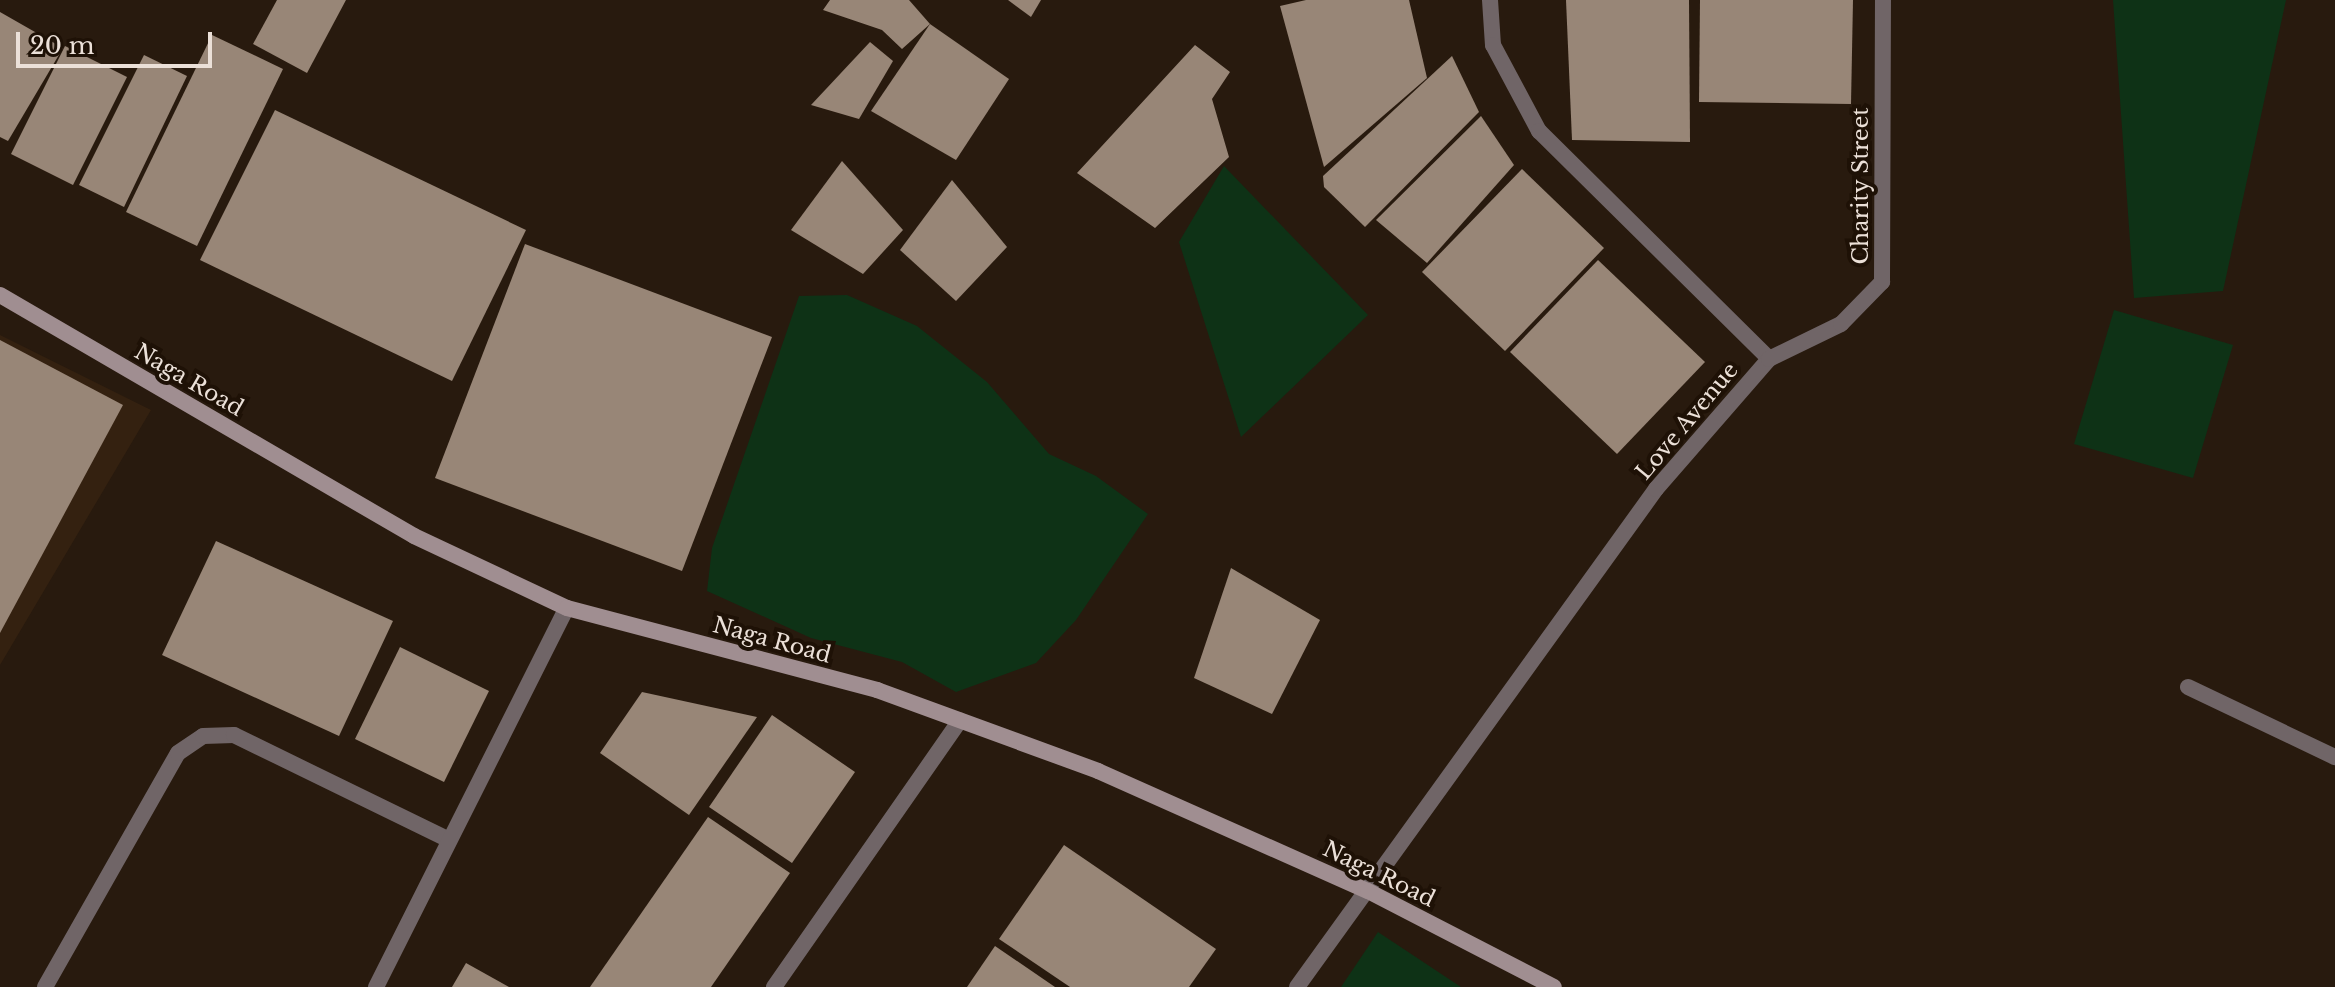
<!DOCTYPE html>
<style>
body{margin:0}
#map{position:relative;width:2335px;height:987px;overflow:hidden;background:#281a0e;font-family:"Libre Baskerville",serif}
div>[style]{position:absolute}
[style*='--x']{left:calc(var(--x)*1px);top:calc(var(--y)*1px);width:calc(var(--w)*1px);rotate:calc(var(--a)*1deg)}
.built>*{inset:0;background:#342110}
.green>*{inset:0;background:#0e3216}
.building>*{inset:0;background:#988677}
.lane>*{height:16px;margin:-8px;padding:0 8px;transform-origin:8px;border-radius:8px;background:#706567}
.street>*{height:16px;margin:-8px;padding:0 8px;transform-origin:8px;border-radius:8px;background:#706567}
.secondary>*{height:16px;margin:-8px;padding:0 8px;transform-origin:8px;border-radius:8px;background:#a08e91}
span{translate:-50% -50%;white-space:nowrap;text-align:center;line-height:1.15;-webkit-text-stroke:8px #1e1106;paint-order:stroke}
.street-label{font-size:22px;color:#ebe0d8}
.scale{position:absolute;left:16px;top:32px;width:196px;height:36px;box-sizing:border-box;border:4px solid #ebe0d8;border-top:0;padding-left:10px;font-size:24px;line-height:28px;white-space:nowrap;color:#ebe0d8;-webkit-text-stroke:6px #1e1106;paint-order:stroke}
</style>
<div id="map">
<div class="built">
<i style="clip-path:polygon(0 335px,151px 410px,0 665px)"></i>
</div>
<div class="green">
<i style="clip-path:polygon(2113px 0,2286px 0,2223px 291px,2134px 298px)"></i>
<i style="clip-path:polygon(1224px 166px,1368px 315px,1241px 437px,1179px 242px)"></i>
<i style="clip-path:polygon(847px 295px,917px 326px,987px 382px,1049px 454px,1096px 476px,1148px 514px,1076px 620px,1036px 663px,956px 692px,902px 662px,811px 638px,707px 591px,712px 548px,799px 296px)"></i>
<i style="clip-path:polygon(2114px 310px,2233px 345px,2193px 478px,2074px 444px)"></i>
<i style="clip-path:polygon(1378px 932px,1461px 987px,1341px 987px)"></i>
</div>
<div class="building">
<i style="clip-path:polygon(277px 0,346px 0,307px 73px,253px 44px)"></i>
<i style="clip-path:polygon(830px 0,909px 0,930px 24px,902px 49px,882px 30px,823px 10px)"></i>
<i style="clip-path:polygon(1008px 0,1041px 0,1031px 17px)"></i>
<i style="clip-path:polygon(1306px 0,1409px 0,1427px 78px,1324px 167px,1280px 6px)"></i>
<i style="clip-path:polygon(1566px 0,1689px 0,1690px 142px,1572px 140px)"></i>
<i style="clip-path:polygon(1700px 0,1853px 0,1851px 104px,1699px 102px)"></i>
<i style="clip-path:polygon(0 12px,63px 48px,8px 141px,0 137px)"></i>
<i style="clip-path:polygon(930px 24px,1009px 79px,956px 160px,871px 111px)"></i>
<i style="clip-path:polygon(212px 35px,283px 69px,197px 246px,126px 212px)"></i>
<i style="clip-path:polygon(870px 42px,893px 61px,859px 119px,811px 105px)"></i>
<i style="clip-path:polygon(1195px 45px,1230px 72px,1212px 99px,1229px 157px,1155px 228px,1077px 173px)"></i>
<i style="clip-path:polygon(65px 46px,127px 77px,73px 185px,11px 154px)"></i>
<i style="clip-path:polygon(144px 55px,187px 76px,124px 207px,79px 185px)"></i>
<i style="clip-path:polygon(1452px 56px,1479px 112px,1365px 227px,1324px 187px,1323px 176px)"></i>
<i style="clip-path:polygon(275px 110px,526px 230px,452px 381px,200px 260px)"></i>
<i style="clip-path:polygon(1481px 116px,1514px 165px,1427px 263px,1376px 220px)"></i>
<i style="clip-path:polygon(842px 161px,903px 230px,863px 274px,791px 230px)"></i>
<i style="clip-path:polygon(1522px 169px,1604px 248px,1505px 351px,1422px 272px)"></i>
<i style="clip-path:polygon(952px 180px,1007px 247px,956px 301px,900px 250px)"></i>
<i style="clip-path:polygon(525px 244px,772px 337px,682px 571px,435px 478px)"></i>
<i style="clip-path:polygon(1598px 260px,1705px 362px,1617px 454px,1510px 352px)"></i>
<i style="clip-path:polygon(0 340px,123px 405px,0 633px)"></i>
<i style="clip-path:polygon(216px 541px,393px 621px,339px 736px,162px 655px)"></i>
<i style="clip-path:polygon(1231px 568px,1320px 620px,1272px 714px,1194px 678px)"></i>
<i style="clip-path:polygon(400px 647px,489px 691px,444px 782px,355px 739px)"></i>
<i style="clip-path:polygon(642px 692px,757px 717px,689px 815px,600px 753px)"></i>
<i style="clip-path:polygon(772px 715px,855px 772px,792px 863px,709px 807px)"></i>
<i style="clip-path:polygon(708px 817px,790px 873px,711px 987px,590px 987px)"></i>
<i style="clip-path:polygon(1064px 845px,1216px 949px,1189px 987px,1070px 987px,999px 939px)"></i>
<i style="clip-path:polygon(995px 946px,1055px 987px,967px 987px)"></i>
<i style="clip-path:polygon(466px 963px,509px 987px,452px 987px)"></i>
</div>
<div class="lane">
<i style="--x:2188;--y:687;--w:163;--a:25.5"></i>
</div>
<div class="street">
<i style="--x:1490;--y:0;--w:45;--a:86.2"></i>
<i style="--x:1493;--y:45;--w:98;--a:61.9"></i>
<i style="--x:1539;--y:131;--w:324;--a:44.7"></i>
<i style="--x:45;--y:987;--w:269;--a:-60.4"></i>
<i style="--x:178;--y:753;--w:30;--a:-34"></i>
<i style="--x:203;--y:736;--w:31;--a:-2"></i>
<i style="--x:234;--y:735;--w:235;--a:26"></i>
<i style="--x:376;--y:987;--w:424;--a:-63.3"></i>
<i style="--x:774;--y:987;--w:325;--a:-55.1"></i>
<i style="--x:1297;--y:987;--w:614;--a:-54.21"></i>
<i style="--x:1656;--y:489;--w:172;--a:-49"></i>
<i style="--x:1769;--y:359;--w:80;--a:-25.9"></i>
<i style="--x:1841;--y:324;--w:59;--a:-45.7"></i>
<i style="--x:1882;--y:282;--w:282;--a:-89.8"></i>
</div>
<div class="secondary">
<i style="--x:0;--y:295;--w:479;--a:30.2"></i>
<i style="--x:414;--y:536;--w:169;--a:25.2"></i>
<i style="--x:567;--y:608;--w:321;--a:14.8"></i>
<i style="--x:877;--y:690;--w:235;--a:20.1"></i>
<i style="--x:1098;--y:771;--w:295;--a:24"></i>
<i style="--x:1368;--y:891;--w:209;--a:27.3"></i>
</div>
<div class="street-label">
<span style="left:1861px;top:186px;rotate:-90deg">Charity Street</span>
<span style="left:189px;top:380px;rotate:30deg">Naga Road</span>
<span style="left:1687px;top:421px;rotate:-50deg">Love Avenue</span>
<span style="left:772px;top:640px;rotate:15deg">Naga Road</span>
<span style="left:1379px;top:874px;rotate:26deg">Naga Road</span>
</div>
<div class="scale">20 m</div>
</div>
